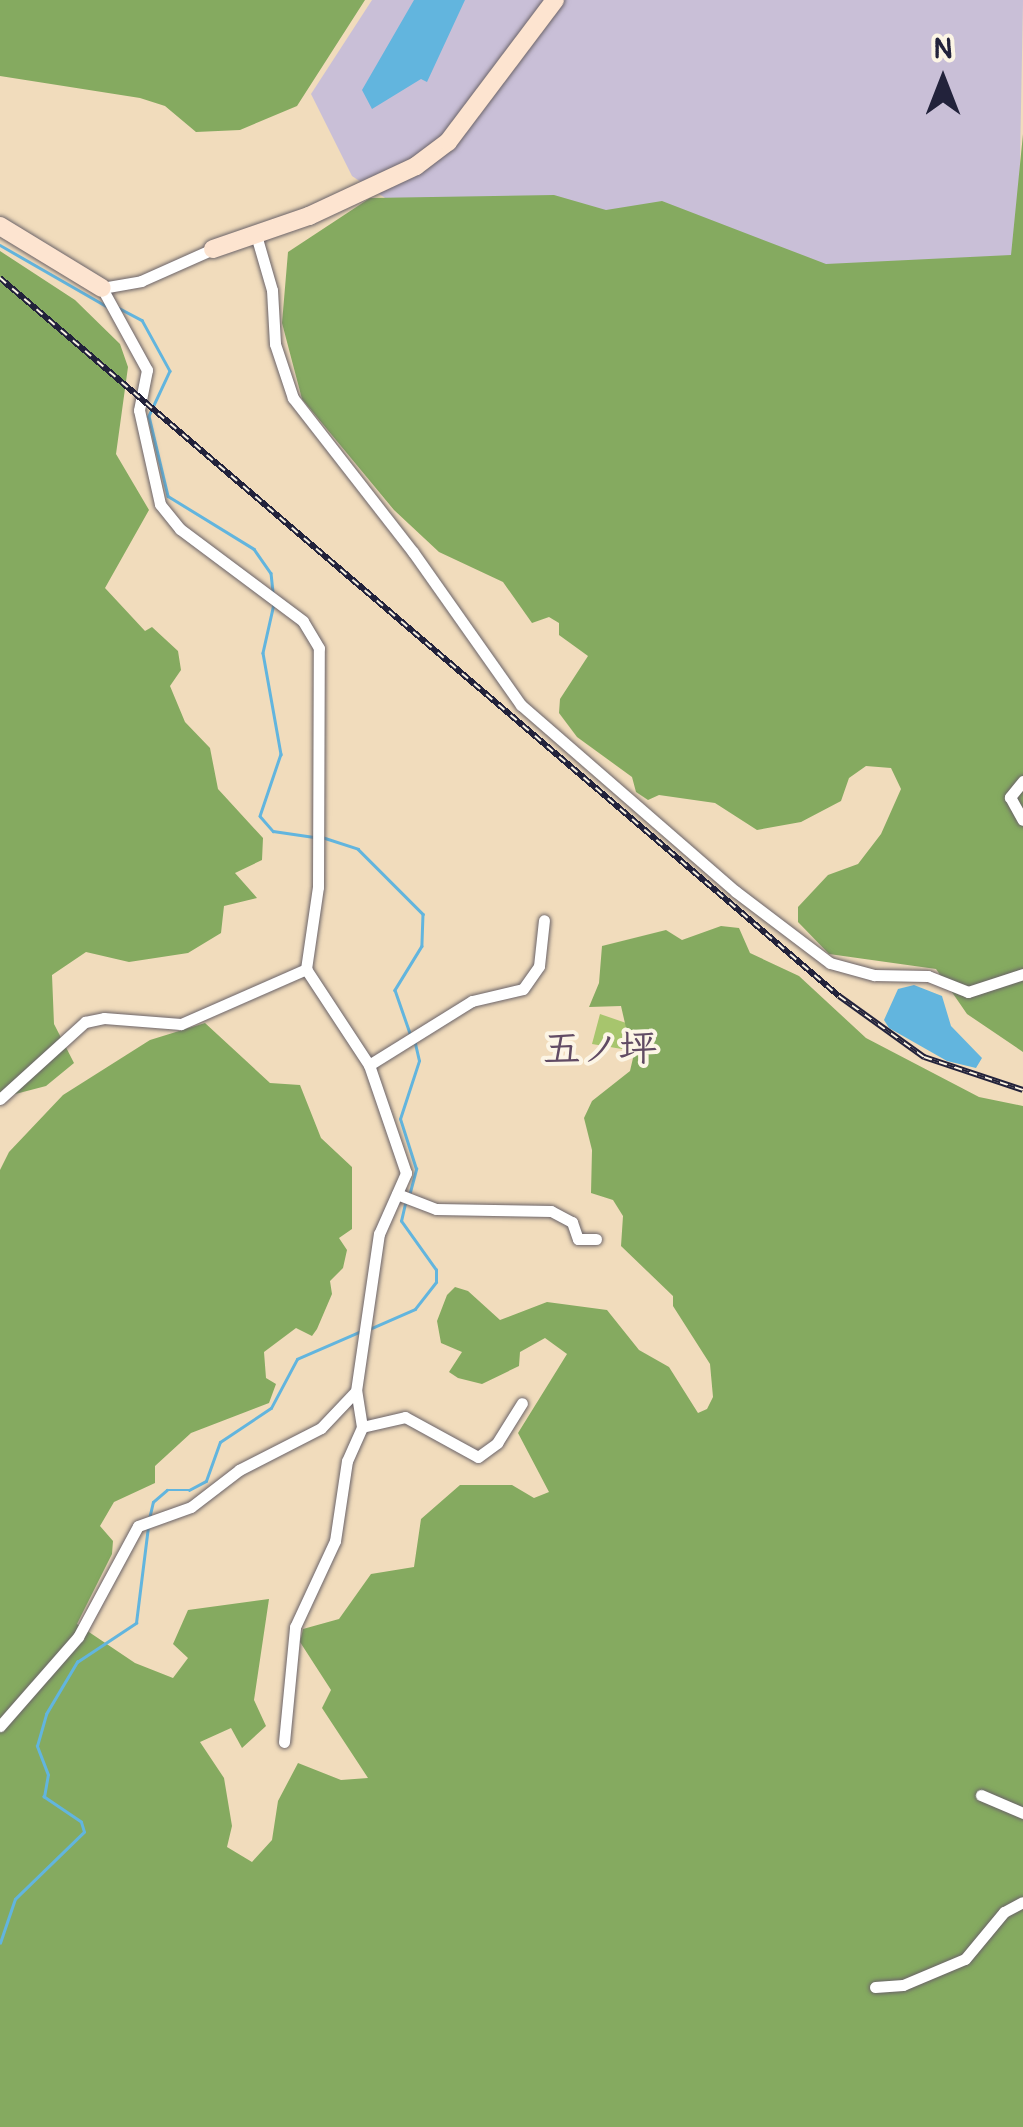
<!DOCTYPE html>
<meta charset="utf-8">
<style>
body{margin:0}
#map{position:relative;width:1023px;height:2127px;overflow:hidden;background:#f1dcbc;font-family:Pangolin,"Klee One",sans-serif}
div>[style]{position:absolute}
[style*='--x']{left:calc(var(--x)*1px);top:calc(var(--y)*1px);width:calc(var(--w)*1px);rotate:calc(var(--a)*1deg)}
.industrial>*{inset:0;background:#c9bfd7}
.green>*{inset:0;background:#a7c56d}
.forest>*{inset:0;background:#85aa60}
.water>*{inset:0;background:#62b5de}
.stream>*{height:2.5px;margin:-1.25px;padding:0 1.25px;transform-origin:1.25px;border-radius:1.25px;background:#62b5de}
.roads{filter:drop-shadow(0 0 2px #6a6368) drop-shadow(0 0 2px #6a6368)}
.street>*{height:11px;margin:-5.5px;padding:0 5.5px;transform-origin:5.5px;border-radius:5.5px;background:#fff}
.secondary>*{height:18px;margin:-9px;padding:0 9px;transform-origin:9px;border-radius:9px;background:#fde4d0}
.rail>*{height:6px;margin-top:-3px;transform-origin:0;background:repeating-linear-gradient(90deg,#fcf5e5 0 8px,#22223b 0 16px);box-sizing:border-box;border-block:2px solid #22223b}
span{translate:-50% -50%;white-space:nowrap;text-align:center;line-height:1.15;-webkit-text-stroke:8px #fcf5e5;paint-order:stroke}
.neighbourhood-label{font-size:38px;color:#614b64;font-weight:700}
.north{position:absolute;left:893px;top:30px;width:100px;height:100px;-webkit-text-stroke:8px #fcf5e5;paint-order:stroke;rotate:0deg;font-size:28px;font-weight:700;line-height:40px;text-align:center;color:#22223b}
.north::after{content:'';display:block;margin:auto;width:35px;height:45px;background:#22223b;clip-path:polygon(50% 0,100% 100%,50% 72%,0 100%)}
</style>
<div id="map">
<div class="industrial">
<i style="clip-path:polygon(372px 0,1023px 0,1018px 268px,830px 275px,450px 241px,352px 176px,311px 94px)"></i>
</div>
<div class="green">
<i style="clip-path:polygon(600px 1014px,629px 1024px,628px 1050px,592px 1044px)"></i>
</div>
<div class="forest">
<i style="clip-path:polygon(0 0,365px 0,297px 106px,240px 130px,196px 132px,165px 106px,140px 98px,0 76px)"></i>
<i style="clip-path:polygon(1023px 134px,1023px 1052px,967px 1014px,936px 969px,829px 954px,798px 922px,798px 907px,828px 875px,858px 864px,881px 834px,901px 789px,891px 768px,866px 766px,849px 778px,841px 801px,801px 822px,757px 830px,715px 803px,659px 795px,648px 800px,636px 792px,632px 777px,577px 737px,559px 713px,560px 699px,588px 656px,559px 635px,559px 623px,549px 617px,532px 623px,503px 582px,439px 552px,394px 510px,302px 399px,282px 323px,288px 252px,370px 198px,554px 195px,606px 210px,662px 201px,826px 264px,1011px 255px)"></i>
<i style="clip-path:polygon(0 251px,75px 300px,120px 344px,128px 367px,116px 454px,149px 510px,105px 588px,145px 631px,152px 627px,178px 651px,181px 670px,170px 686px,185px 722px,210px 748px,218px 789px,263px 838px,262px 860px,235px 873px,257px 898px,224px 906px,221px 933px,188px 953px,129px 962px,86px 952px,52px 975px,54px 1024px,74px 1063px,46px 1086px,0 1098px)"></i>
<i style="clip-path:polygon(721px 926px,739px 928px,750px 953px,799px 976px,866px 1038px,979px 1097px,1023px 1106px,1023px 2127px,0 2127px,0 1170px,9px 1152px,63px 1095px,150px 1040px,205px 1023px,270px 1083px,300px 1085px,321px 1138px,352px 1167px,352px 1229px,339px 1238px,347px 1250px,343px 1268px,330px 1281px,332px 1294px,317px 1329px,312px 1336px,296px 1328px,264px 1352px,266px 1378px,276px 1384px,269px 1403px,191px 1433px,155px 1466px,155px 1483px,114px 1502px,100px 1526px,113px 1541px,112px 1554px,77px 1624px,135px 1663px,173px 1678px,188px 1658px,173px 1644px,188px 1610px,269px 1599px,254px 1700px,266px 1726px,242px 1748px,231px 1728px,200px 1742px,224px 1778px,232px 1826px,227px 1847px,252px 1862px,272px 1840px,278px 1801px,298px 1763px,341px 1780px,368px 1778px,322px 1708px,331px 1690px,300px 1642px,303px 1629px,339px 1619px,371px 1574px,414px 1567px,421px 1519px,460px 1485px,512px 1485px,534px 1498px,549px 1492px,518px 1433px,567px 1354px,545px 1338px,520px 1352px,519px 1366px,482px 1384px,458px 1378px,449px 1372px,462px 1352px,441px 1343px,437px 1321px,447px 1295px,455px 1287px,468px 1291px,500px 1320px,547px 1302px,607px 1310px,639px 1350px,669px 1367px,698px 1413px,707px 1409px,713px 1397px,710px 1364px,673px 1306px,673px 1296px,621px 1246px,623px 1216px,613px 1200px,591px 1193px,592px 1150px,584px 1118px,592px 1101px,630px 1071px,633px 1058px,621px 1006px,589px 1007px,599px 983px,602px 946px,666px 930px,682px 940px)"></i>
</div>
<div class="water">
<i style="clip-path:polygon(414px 0,465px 0,427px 82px,421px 79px,372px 109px,362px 90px)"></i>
<i style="clip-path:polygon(914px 985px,942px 996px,951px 1026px,982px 1058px,976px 1068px,947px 1061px,889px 1028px,884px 1020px,898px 989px)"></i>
</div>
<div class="stream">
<i style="--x:0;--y:245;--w:122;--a:29.9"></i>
<i style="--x:119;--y:308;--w:26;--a:28"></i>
<i style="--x:142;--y:320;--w:58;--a:61.2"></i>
<i style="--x:170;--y:371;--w:50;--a:115"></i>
<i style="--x:149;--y:416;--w:82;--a:76.6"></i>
<i style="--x:168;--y:496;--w:101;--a:31.6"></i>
<i style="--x:254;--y:549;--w:29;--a:55"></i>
<i style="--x:271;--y:573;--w:18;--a:84"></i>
<i style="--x:274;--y:604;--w:50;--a:102.7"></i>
<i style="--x:263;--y:653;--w:103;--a:79.9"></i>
<i style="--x:281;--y:754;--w:65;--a:108.7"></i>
<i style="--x:260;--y:816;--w:20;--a:49"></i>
<i style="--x:273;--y:831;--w:41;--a:8.3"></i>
<i style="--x:322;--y:837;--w:38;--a:18"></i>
<i style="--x:358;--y:849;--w:92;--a:45"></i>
<i style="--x:423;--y:914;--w:32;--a:92"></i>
<i style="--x:422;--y:946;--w:52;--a:121.5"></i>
<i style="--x:395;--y:990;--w:46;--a:70.8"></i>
<i style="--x:410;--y:1192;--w:24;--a:-75"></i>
<i style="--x:416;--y:1169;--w:52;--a:-107.7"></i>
<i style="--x:400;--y:1119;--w:61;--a:-71.9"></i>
<i style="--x:419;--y:1061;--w:22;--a:-103"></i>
<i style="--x:372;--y:1328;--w:47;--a:-23.8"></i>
<i style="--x:415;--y:1309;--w:34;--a:-52"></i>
<i style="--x:436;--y:1282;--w:12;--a:-90"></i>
<i style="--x:436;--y:1270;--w:60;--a:-125.5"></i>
<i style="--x:401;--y:1221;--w:17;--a:-77"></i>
<i style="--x:149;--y:1519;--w:17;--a:-77"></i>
<i style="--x:153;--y:1502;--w:18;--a:-41"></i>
<i style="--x:167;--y:1490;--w:22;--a:0"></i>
<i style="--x:189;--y:1490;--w:19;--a:-28"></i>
<i style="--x:206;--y:1481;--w:41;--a:-70.3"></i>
<i style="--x:220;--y:1442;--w:61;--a:-33.7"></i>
<i style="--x:271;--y:1408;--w:55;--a:-62"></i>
<i style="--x:297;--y:1359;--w:68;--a:-23.5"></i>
<i style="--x:0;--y:1943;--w:46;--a:-71.2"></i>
<i style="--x:15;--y:1899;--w:96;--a:-44.2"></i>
<i style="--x:84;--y:1832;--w:10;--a:-107"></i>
<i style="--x:81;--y:1822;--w:45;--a:-146"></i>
<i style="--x:44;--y:1797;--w:22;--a:-80"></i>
<i style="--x:48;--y:1775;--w:31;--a:-111"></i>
<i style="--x:37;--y:1746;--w:33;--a:-74"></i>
<i style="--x:46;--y:1714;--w:61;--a:-59.2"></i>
<i style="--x:77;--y:1662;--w:71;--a:-33.5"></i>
<i style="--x:136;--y:1623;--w:97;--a:-82.9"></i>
</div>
<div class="roads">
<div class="street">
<i style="--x:256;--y:235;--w:57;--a:73.8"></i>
<i style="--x:272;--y:290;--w:54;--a:86.8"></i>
<i style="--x:275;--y:344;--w:57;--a:71.6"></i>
<i style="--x:293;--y:398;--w:195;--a:52.1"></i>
<i style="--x:413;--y:552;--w:187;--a:54.8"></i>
<i style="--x:521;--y:705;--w:284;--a:41"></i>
<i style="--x:735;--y:891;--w:119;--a:37.2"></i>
<i style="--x:830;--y:963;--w:46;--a:15.3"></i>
<i style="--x:874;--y:975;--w:54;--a:1.1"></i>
<i style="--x:928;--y:976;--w:43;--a:21.8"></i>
<i style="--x:968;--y:992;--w:58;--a:-18.1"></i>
<i style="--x:1023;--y:781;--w:21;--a:129"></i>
<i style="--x:1010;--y:797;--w:26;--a:61"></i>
<i style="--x:369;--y:1065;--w:121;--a:-31.9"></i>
<i style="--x:472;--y:1001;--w:52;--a:-13.2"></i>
<i style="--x:523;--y:989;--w:28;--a:-55"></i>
<i style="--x:539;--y:966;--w:46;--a:-83.8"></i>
<i style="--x:0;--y:1099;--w:115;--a:-42.2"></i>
<i style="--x:85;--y:1022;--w:19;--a:-12"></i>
<i style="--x:104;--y:1018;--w:77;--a:4.5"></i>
<i style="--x:181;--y:1024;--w:137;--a:-23.7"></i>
<i style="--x:397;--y:1194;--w:42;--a:21"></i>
<i style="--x:436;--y:1209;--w:115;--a:1"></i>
<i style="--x:551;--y:1211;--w:24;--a:28"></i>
<i style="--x:572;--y:1222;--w:18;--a:71"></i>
<i style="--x:578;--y:1239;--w:18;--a:0"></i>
<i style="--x:362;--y:1427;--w:44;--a:-13.1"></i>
<i style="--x:405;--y:1417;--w:83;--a:28.7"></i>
<i style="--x:478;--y:1457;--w:24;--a:-36"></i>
<i style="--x:497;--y:1443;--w:47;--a:-58"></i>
<i style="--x:0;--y:1726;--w:118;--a:-48.8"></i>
<i style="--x:78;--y:1637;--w:126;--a:-61.6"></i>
<i style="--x:138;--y:1526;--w:56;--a:-19.7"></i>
<i style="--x:191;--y:1507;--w:61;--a:-37.6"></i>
<i style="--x:239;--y:1470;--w:92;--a:-27.1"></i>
<i style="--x:321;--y:1428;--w:51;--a:-46.6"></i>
<i style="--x:356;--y:1391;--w:159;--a:-81.7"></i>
<i style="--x:379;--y:1234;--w:67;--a:-66.1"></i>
<i style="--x:406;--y:1173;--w:114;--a:-108.9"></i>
<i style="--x:369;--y:1065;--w:115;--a:-123.3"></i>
<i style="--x:306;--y:969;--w:83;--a:-81.7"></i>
<i style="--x:318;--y:887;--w:239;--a:-89.8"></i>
<i style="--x:319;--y:648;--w:31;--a:-121"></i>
<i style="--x:303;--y:621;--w:154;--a:-143.2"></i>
<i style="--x:180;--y:529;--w:32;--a:-129"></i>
<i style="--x:160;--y:504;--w:96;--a:-102.6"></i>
<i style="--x:139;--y:410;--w:41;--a:-78.7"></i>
<i style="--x:147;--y:370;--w:94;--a:-118.8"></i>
<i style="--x:102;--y:288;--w:40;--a:-10"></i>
<i style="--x:141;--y:281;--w:79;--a:-24"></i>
<i style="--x:284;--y:1742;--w:116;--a:-84.5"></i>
<i style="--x:295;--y:1627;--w:95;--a:-65.1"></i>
<i style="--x:335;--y:1541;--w:81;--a:-81.5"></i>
<i style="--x:347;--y:1461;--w:37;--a:-66"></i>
<i style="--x:362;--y:1427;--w:36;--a:-99"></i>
<i style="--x:981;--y:1795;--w:46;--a:23.2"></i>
<i style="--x:875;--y:1987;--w:28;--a:-4"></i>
<i style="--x:903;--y:1985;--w:67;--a:-22.8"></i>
<i style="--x:965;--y:1959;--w:61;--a:-50.3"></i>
<i style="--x:1004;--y:1912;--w:21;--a:-28"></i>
</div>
<div class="secondary">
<i style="--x:0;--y:226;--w:119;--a:31.3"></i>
<i style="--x:213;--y:249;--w:102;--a:-19"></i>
<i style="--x:309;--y:216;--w:118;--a:-25"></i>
<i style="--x:416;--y:166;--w:40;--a:-37"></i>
<i style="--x:448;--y:142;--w:178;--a:-53"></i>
</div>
</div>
<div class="rail">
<i style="--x:0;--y:278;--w:1104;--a:40.56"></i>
<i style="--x:839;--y:996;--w:105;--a:35.7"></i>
<i style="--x:924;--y:1057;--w:104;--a:18.4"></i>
</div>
<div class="neighbourhood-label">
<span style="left:600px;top:1050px">五ノ坪</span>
</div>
<div class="north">N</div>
</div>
